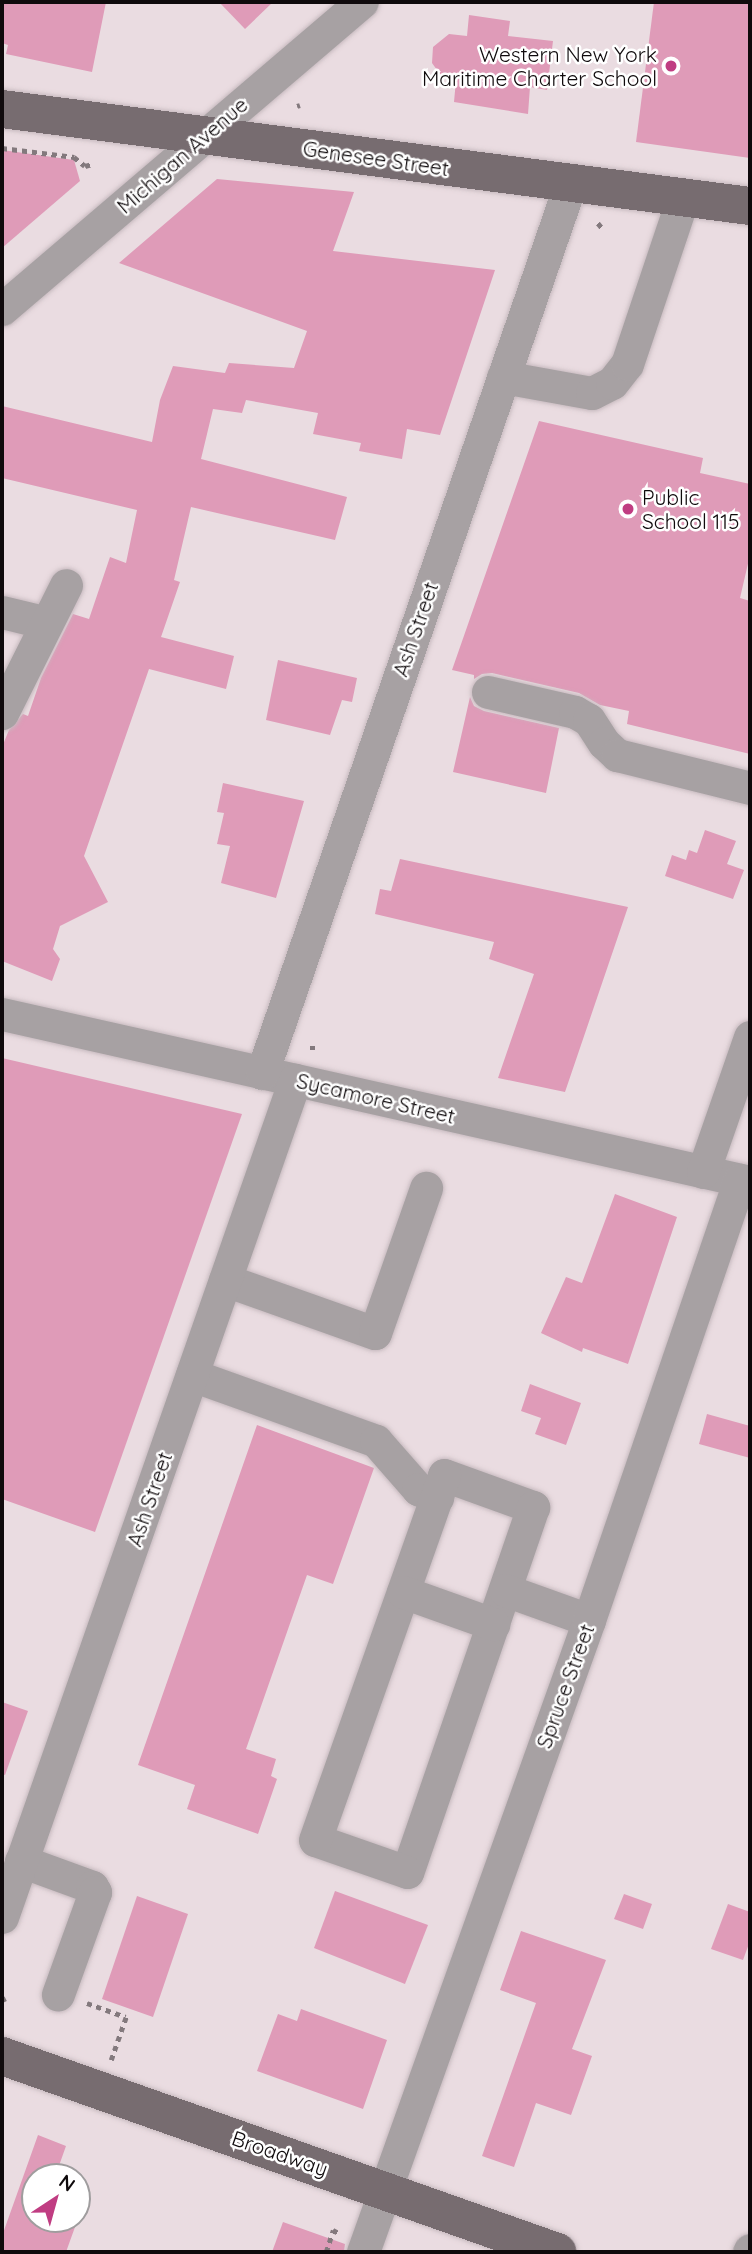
<!DOCTYPE html>
<style>
body{margin:0}
#map{position:relative;width:752px;height:2254px;overflow:hidden;background:#eadce1;font-family:Quicksand,sans-serif}
div>[style]{position:absolute}
[style*='--x']{left:calc(var(--x)*1px);top:calc(var(--y)*1px);width:calc(var(--w)*1px);rotate:calc(var(--a)*1deg)}
.building>*{inset:0;background:#df9bb8}
.path>*{height:4.5px;margin-top:-2.25px;transform-origin:0;background:repeating-linear-gradient(90deg,#83797d 0 5px,transparent 0 10px)}
.roads{filter:drop-shadow(0 0 2px #c7babf) drop-shadow(0 0 2px #c7babf)}
.minor>*{height:33px;margin:-16.5px;padding:0 16.5px;transform-origin:16.5px;border-radius:16.5px;background:#a7a1a3}
.major>*{height:38px;margin:-19px;padding:0 19px;transform-origin:19px;border-radius:19px;background:#776c70}
.dots>*{width:19px;height:19px;translate:-50% -50%;box-sizing:border-box;border:4px solid #fff;border-radius:50%}
span{translate:-50% -50%;white-space:nowrap;text-align:center;line-height:1.15;-webkit-text-stroke:5px #fff;paint-order:stroke}
.poi-label{font-size:21px;color:#0f0a0c}
.right{translate:-100% -50%;text-align:right}
.left{translate:0 -50%;text-align:left}
.street-label{font-size:21px;color:#0f0a0c}
.frame{position:absolute;inset:0;border:4px solid #0f0a0c;pointer-events:none}
.north{position:absolute;left:21px;top:2163px;width:70px;height:70px;box-sizing:border-box;background:#fff;border:2px solid #9f9d9e;border-radius:50%;rotate:36deg;font-size:19px;font-weight:700;line-height:28px;text-align:center;color:#0f0a0c}
.north::after{content:'';display:block;margin:auto;width:24px;height:32px;background:#c03d82;clip-path:polygon(50% 0,100% 100%,50% 72%,0 100%)}
</style>
<div id="map">
<div class="building">
<i style="clip-path:polygon(2px 2px,106px 2px,92px 72px,6px 54px,8px 45px,2px 43px)"></i>
<i style="clip-path:polygon(219px 2px,273px 2px,245px 29px)"></i>
<i style="clip-path:polygon(654px 2px,750px 2px,750px 158px,636px 142px)"></i>
<i style="clip-path:polygon(469px 15px,510px 21px,508px 36px,553px 41px,547px 90px,530px 87px,528px 114px,454px 102px,456px 80px,442px 77px,432px 63px,433px 47px,449px 34px,467px 36px)"></i>
<i style="clip-path:polygon(2px 150px,74px 160px,80px 181px,2px 248px)"></i>
<i style="clip-path:polygon(217px 179px,354px 192px,333px 251px,495px 270px,440px 435px,407px 429px,402px 459px,359px 451px,361px 443px,313px 434px,318px 413px,246px 400px,242px 413px,213px 409px,201px 459px,347px 497px,335px 540px,191px 507px,174px 580px,180px 582px,161px 637px,234px 656px,226px 689px,149px 669px,84px 856px,108px 902px,60px 926px,53px 949px,60px 959px,52px 981px,2px 961px,2px 747px,9px 730px,23px 714px,28px 716px,41px 678px,73px 614px,89px 619px,110px 557px,126px 563px,137px 510px,2px 478px,2px 406px,152px 442px,160px 400px,173px 366px,225px 373px,229px 363px,294px 368px,307px 331px,119px 263px)"></i>
<i style="clip-path:polygon(539px 421px,703px 458px,700px 473px,750px 484px,750px 555px,740px 598px,750px 601px,750px 754px,627px 724px,629px 711px,600px 705px,579px 693px,492px 673px,482px 674px,474px 679px,474px 675px,452px 670px)"></i>
<i style="clip-path:polygon(278px 660px,357px 678px,352px 702px,342px 700px,330px 735px,266px 720px)"></i>
<i style="clip-path:polygon(470px 697px,474px 706px,484px 711px,559px 728px,546px 793px,453px 772px)"></i>
<i style="clip-path:polygon(223px 783px,304px 801px,276px 898px,221px 883px,230px 846px,217px 844px,224px 813px,217px 812px)"></i>
<i style="clip-path:polygon(705px 830px,736px 841px,727px 864px,744px 870px,733px 899px,665px 876px,672px 855px,686px 860px,689px 850px,697px 853px)"></i>
<i style="clip-path:polygon(400px 859px,628px 907px,565px 1092px,498px 1078px,534px 974px,489px 959px,494px 942px,375px 914px,380px 889px,391px 891px)"></i>
<i style="clip-path:polygon(2px 1058px,242px 1114px,95px 1532px,2px 1499px)"></i>
<i style="clip-path:polygon(615px 1194px,677px 1217px,628px 1364px,583px 1348px,582px 1352px,541px 1333px,566px 1277px,582px 1283px)"></i>
<i style="clip-path:polygon(530px 1384px,581px 1403px,566px 1445px,535px 1434px,541px 1418px,521px 1411px)"></i>
<i style="clip-path:polygon(707px 1414px,750px 1426px,750px 1458px,699px 1444px)"></i>
<i style="clip-path:polygon(257px 1425px,374px 1468px,333px 1584px,307px 1575px,246px 1749px,276px 1759px,271px 1776px,277px 1779px,258px 1834px,187px 1809px,195px 1785px,138px 1765px)"></i>
<i style="clip-path:polygon(2px 1702px,28px 1711px,5px 1775px,2px 1774px)"></i>
<i style="clip-path:polygon(335px 1891px,428px 1925px,405px 1984px,314px 1948px)"></i>
<i style="clip-path:polygon(624px 1894px,652px 1904px,643px 1929px,614px 1919px)"></i>
<i style="clip-path:polygon(137px 1896px,188px 1914px,153px 2017px,102px 1999px)"></i>
<i style="clip-path:polygon(728px 1904px,750px 1912px,750px 1941px,743px 1960px,711px 1949px)"></i>
<i style="clip-path:polygon(521px 1931px,606px 1960px,572px 2049px,592px 2056px,571px 2115px,536px 2103px,514px 2167px,482px 2156px,536px 2003px,500px 1990px)"></i>
<i style="clip-path:polygon(301px 2009px,387px 2040px,363px 2109px,257px 2071px,278px 2014px,297px 2021px)"></i>
<i style="clip-path:polygon(38px 2135px,66px 2146px,55px 2177px,35px 2177px,35px 2219px,77px 2219px,79px 2216px,66px 2252px,2px 2252px,2px 2236px)"></i>
<i style="clip-path:polygon(283px 2222px,345px 2244px,344px 2252px,272px 2252px)"></i>
</div>
<div class="path">
<i style="--x:297;--y:106;--w:3;--a:-18"></i>
<i style="--x:2;--y:148;--w:73;--a:7.1"></i>
<i style="--x:74;--y:157;--w:14;--a:39"></i>
<i style="--x:85;--y:166;--w:7;--a:-16"></i>
<i style="--x:598;--y:223;--w:8;--a:50"></i>
<i style="--x:310;--y:1048;--w:6;--a:0"></i>
<i style="--x:2;--y:2000;--w:4;--a:-27"></i>
<i style="--x:87;--y:2003;--w:41;--a:19.7"></i>
<i style="--x:111;--y:2060;--w:49;--a:-70.8"></i>
<i style="--x:326;--y:2252;--w:23;--a:-72"></i>
<i style="--x:333;--y:2230;--w:7;--a:27"></i>
</div>
<div class="roads">
<div class="minor">
<i style="--x:2;--y:309;--w:473;--a:-40.5"></i>
<i style="--x:503;--y:377;--w:90;--a:10.2"></i>
<i style="--x:592;--y:393;--w:22;--a:-27"></i>
<i style="--x:612;--y:383;--w:24;--a:-52"></i>
<i style="--x:627;--y:364;--w:175;--a:-71.4"></i>
<i style="--x:2;--y:612;--w:46;--a:13.7"></i>
<i style="--x:488;--y:692;--w:89;--a:12.9"></i>
<i style="--x:575;--y:712;--w:16;--a:30"></i>
<i style="--x:589;--y:720;--w:27;--a:57"></i>
<i style="--x:604;--y:743;--w:18;--a:43"></i>
<i style="--x:617;--y:755;--w:137;--a:13.9"></i>
<i style="--x:2;--y:713;--w:143;--a:-63.4"></i>
<i style="--x:2;--y:1014;--w:767;--a:12.66"></i>
<i style="--x:262;--y:1073;--w:940;--a:-70.87"></i>
<i style="--x:703;--y:1172;--w:143;--a:-70.8"></i>
<i style="--x:225;--y:1280;--w:159;--a:19.5"></i>
<i style="--x:375;--y:1333;--w:154;--a:-70.6"></i>
<i style="--x:192;--y:1375;--w:195;--a:19.7"></i>
<i style="--x:376;--y:1441;--w:64;--a:48.8"></i>
<i style="--x:418;--y:1489;--w:21;--a:23"></i>
<i style="--x:444;--y:1475;--w:95;--a:19.8"></i>
<i style="--x:533;--y:1507;--w:386;--a:109"></i>
<i style="--x:407;--y:1872;--w:97;--a:-160.8"></i>
<i style="--x:315;--y:1840;--w:387;--a:-70.5"></i>
<i style="--x:505;--y:1590;--w:89;--a:19.7"></i>
<i style="--x:403;--y:1592;--w:96;--a:19.6"></i>
<i style="--x:21;--y:1861;--w:76;--a:20.1"></i>
<i style="--x:92;--y:1887;--w:6;--a:59"></i>
<i style="--x:95;--y:1892;--w:109;--a:109.9"></i>
<i style="--x:2;--y:1917;--w:887;--a:-70.71"></i>
<i style="--x:363;--y:2252;--w:671;--a:-70.32"></i>
<i style="--x:589;--y:1620;--w:465;--a:-71.1"></i>
<i style="--x:749;--y:2252;--w:2;--a:-63"></i>
</div>
<div class="major">
<i style="--x:2;--y:109;--w:754;--a:7.39"></i>
<i style="--x:2;--y:2056;--w:589;--a:19.45"></i>
</div>
</div>
<div class="dots">
<i style="left:671px;top:66px;background:#c03d82"></i>
<i style="left:628px;top:509px;background:#c03d82"></i>
</div>
<div class="poi-label">
<span class="right" style="left:657px;top:66px">Western New York<br>Maritime Charter School</span>
<span class="left" style="left:642px;top:509px">Public<br>School 115</span>
</div>
<div class="street-label">
<span style="left:182px;top:155px;rotate:-41deg">Michigan Avenue</span>
<span style="left:376px;top:158px;rotate:8deg">Genesee Street</span>
<span style="left:415px;top:629px;rotate:-71deg">Ash Street</span>
<span style="left:376px;top:1098px;rotate:13deg">Sycamore Street</span>
<span style="left:149px;top:1499px;rotate:-71deg">Ash Street</span>
<span style="left:565px;top:1686px;rotate:-70deg">Spruce Street</span>
<span style="left:280px;top:2153px;rotate:19deg">Broadway</span>
</div>
<div class="frame"></div>
<div class="north">N</div>
</div>
